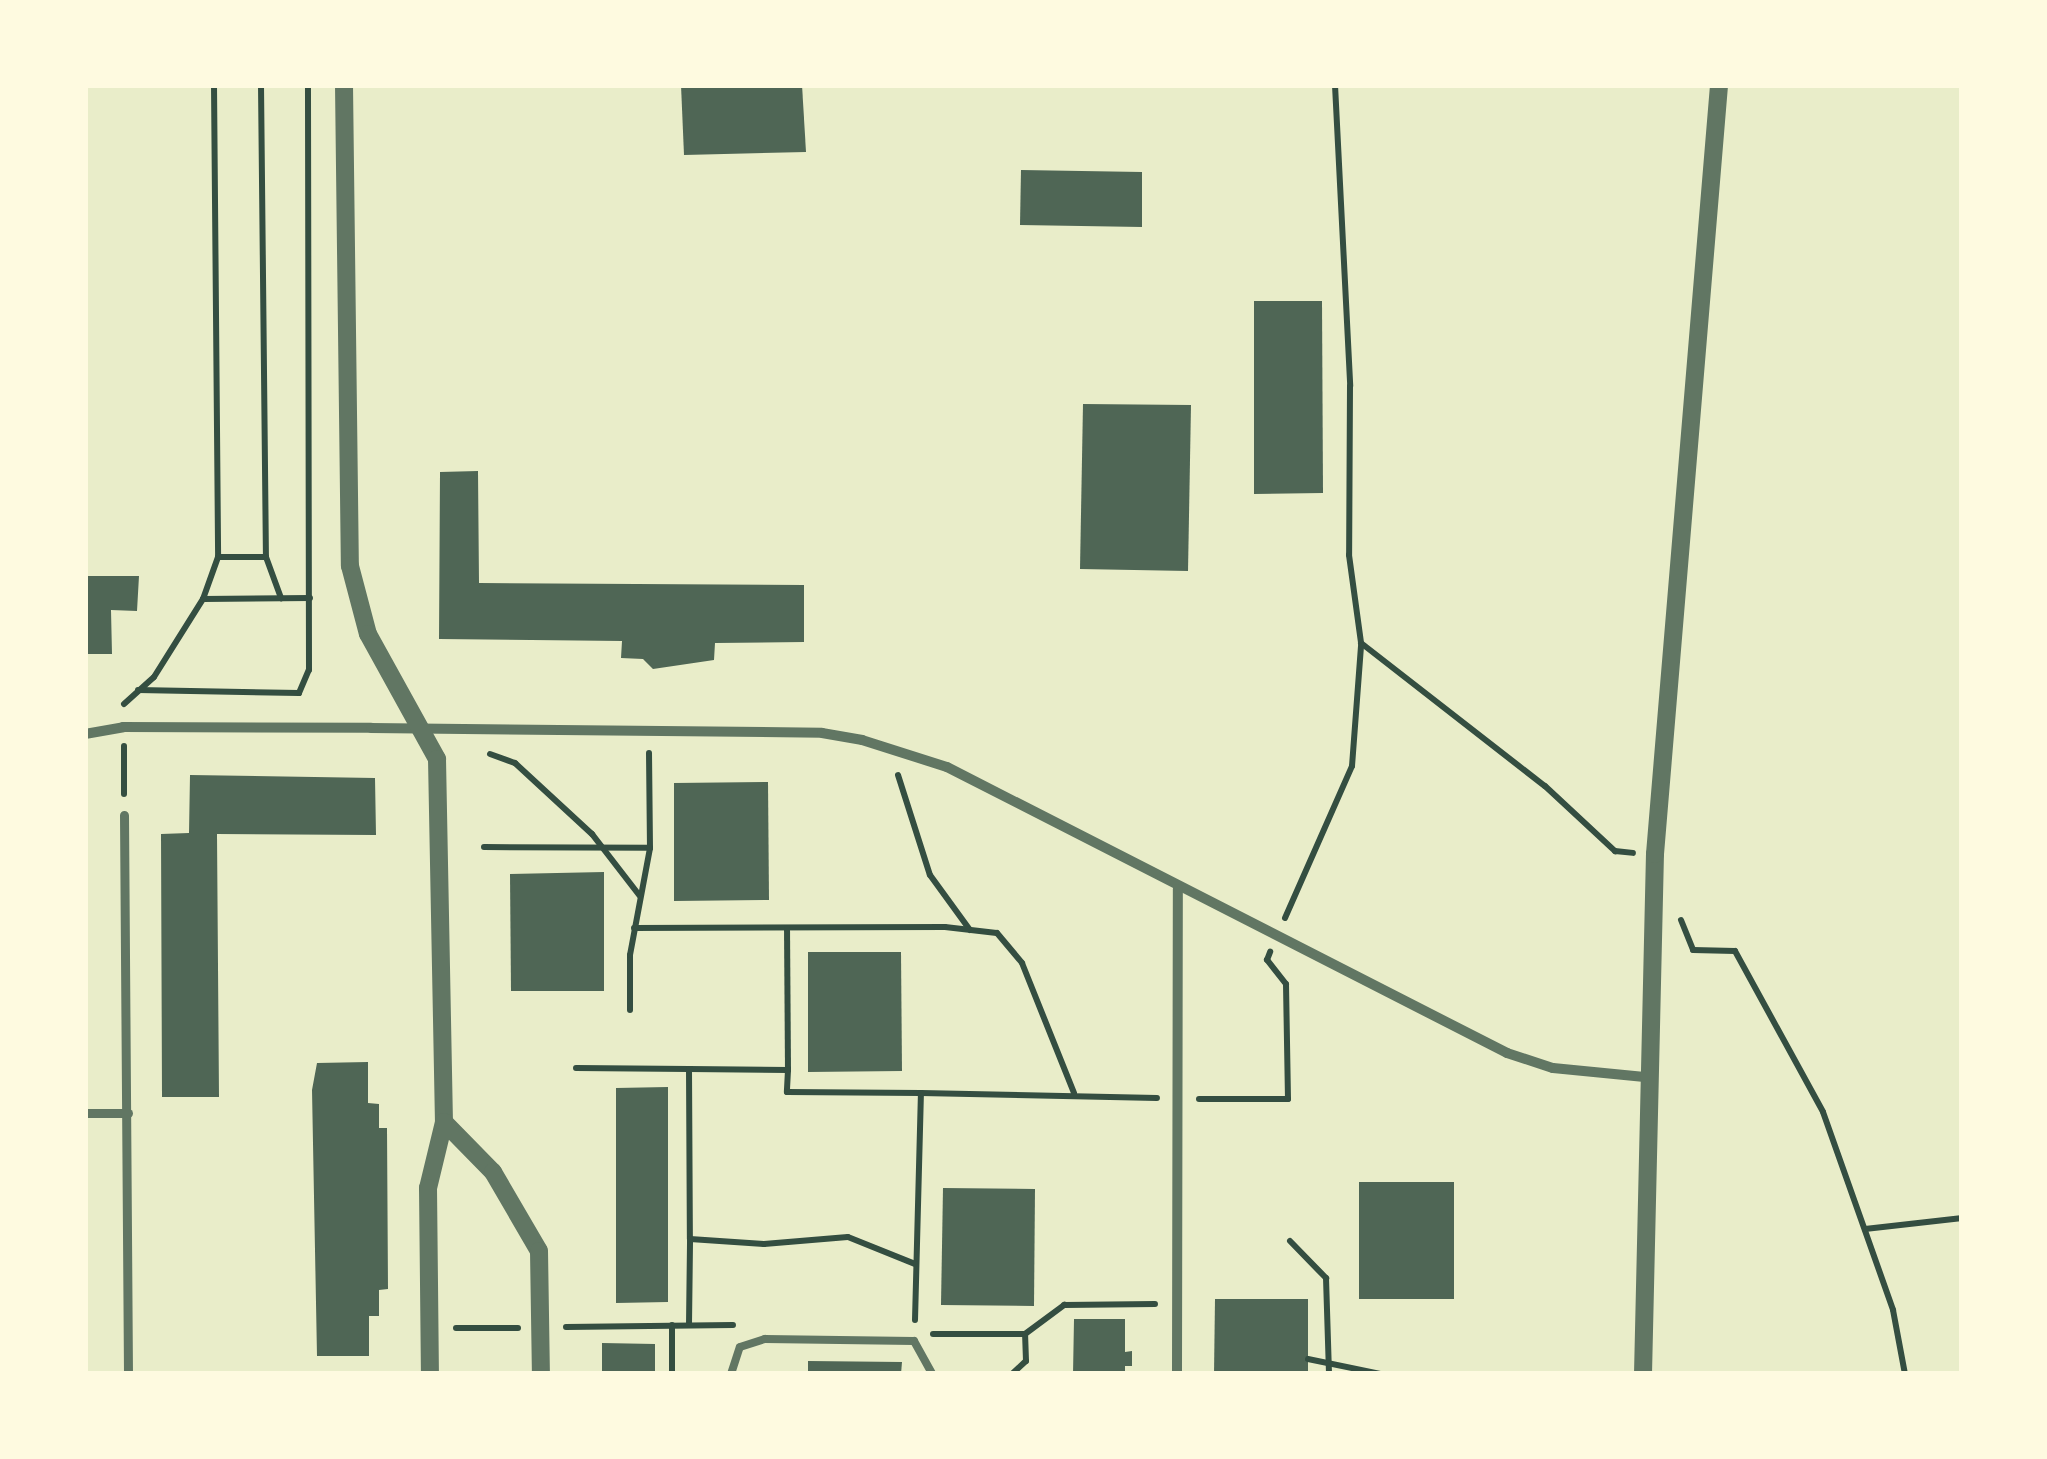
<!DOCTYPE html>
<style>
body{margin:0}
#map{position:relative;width:2047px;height:1459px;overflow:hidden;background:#e9edc9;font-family:Roboto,sans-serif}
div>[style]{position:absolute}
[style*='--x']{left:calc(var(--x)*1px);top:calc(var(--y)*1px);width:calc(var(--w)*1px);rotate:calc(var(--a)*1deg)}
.building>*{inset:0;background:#4f6655}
.path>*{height:6px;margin:-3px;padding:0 3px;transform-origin:3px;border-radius:3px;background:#344e41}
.service>*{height:8px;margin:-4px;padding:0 4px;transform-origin:4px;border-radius:4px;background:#617663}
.pedestrian>*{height:9px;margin:-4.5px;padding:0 4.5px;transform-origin:4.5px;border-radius:4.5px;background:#617663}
.minor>*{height:10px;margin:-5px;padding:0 5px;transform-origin:5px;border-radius:5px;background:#617663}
.tertiary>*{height:18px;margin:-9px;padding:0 9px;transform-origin:9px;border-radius:9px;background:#617663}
span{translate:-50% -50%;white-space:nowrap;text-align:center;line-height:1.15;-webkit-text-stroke:10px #fefae0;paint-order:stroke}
.frame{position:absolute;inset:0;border:88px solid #fefae0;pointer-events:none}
</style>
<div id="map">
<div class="building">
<i style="clip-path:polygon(681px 85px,802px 85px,806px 152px,684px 155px)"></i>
<i style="clip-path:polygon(1021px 170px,1142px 172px,1142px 227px,1020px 225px)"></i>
<i style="clip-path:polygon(1254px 301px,1322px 301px,1323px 493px,1254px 494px)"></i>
<i style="clip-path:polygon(1083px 404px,1191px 405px,1188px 571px,1080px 569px)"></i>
<i style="clip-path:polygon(478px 471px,479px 583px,804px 585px,804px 642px,715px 643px,714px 660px,653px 669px,643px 659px,621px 658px,622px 641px,439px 639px,440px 472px)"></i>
<i style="clip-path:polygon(85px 576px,139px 576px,137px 611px,111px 610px,112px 654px,85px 654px)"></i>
<i style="clip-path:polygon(190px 775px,375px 778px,376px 835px,217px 834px,219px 1097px,162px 1097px,161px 834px,189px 833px)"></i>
<i style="clip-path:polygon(768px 782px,769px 900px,674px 901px,674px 783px)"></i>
<i style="clip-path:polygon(604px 872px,604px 991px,511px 991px,510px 874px)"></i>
<i style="clip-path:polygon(808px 952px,901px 952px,902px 1071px,808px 1072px)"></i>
<i style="clip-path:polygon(368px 1062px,368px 1103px,379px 1104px,379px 1128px,387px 1128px,388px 1289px,379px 1290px,379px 1316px,369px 1316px,369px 1356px,317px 1356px,312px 1090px,317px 1063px)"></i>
<i style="clip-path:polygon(668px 1087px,668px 1302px,616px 1303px,616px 1088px)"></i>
<i style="clip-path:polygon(1359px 1182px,1454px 1182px,1454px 1299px,1359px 1299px)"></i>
<i style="clip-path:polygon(943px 1188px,1035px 1189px,1034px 1306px,941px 1305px)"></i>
<i style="clip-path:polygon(1215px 1299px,1308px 1299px,1308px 1374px,1214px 1374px)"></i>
<i style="clip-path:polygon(1074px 1319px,1125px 1319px,1125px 1352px,1132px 1351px,1132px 1366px,1125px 1366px,1125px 1374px,1073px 1374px)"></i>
<i style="clip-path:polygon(602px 1343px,655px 1344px,655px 1374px,602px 1374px)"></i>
<i style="clip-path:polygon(808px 1361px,902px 1362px,901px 1374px,808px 1374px)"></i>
</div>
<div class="path">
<i style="--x:214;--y:85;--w:472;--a:89.5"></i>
<i style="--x:218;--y:557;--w:48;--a:0"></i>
<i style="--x:261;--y:85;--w:472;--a:89.4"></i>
<i style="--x:266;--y:557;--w:44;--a:69.9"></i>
<i style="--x:1335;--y:85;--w:301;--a:87.1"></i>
<i style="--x:1350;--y:386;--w:169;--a:90.3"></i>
<i style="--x:1349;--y:555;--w:89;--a:82.2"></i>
<i style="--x:1361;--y:643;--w:233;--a:37.9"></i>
<i style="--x:1545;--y:786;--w:96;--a:42.9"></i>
<i style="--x:1615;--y:851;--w:18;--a:6"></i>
<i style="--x:203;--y:599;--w:45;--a:-70.3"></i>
<i style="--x:138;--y:690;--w:161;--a:1.1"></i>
<i style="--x:299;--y:693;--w:25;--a:-67"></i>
<i style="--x:309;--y:670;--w:585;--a:-90.1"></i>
<i style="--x:124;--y:704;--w:40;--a:-42"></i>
<i style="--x:154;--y:677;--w:92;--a:-57.9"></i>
<i style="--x:203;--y:599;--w:107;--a:-0.5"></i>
<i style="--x:124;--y:746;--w:48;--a:90"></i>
<i style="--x:490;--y:754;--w:27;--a:20"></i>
<i style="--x:515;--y:763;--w:105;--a:42.7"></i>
<i style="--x:592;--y:834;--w:78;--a:52.3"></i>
<i style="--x:898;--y:775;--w:105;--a:72.3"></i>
<i style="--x:930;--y:875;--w:68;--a:54"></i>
<i style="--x:484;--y:847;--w:166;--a:0.3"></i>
<i style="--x:1285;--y:918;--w:166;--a:-66.2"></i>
<i style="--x:1352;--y:766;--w:121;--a:-85.7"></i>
<i style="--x:1681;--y:920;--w:32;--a:68"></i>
<i style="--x:1693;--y:950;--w:42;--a:1.4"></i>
<i style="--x:1735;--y:951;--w:183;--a:61.3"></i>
<i style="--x:1823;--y:1112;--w:210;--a:70.5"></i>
<i style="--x:1893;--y:1310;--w:65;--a:79.4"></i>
<i style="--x:634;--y:928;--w:311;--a:-0.2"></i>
<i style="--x:945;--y:927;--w:52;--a:6.6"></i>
<i style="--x:997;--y:933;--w:39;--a:50"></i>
<i style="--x:1022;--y:963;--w:140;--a:68.2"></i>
<i style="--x:630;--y:1010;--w:55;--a:-90"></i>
<i style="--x:630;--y:955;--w:109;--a:-79.4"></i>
<i style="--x:650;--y:848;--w:95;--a:-90.6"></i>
<i style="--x:576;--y:1068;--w:113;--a:0.5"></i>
<i style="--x:689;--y:1069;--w:170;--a:89.7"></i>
<i style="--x:689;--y:1069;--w:99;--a:0.6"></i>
<i style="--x:788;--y:1070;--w:142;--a:-90.4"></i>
<i style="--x:788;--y:1070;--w:22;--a:93"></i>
<i style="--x:787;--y:1092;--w:134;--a:0.4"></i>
<i style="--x:1199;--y:1099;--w:89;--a:0"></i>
<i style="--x:1288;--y:1099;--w:115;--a:-91"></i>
<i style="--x:1286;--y:984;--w:31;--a:-128"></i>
<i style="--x:1267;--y:960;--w:9;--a:-69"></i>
<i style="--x:1865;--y:1229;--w:98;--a:-6.5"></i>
<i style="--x:1290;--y:1241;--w:52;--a:45.8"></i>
<i style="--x:1326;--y:1278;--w:96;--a:88.2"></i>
<i style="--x:915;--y:1320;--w:227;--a:-88.5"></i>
<i style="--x:921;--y:1093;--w:236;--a:1.2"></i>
<i style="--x:672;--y:1325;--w:49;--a:90"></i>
<i style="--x:689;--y:1325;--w:86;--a:-89.3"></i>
<i style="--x:690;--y:1239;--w:74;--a:3.9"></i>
<i style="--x:764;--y:1244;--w:84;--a:-4.8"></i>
<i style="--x:848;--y:1237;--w:72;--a:21.9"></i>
<i style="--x:566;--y:1327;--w:167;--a:-0.7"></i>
<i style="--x:456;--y:1328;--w:62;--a:0"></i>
<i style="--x:933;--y:1334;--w:92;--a:0"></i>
<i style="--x:1025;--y:1334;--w:49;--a:-36.6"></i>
<i style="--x:1064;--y:1305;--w:91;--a:-0.6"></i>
<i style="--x:1308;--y:1359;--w:75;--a:11.6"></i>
<i style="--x:1012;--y:1374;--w:19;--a:-43"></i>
<i style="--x:1026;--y:1361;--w:27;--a:-92"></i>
</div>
<div class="service">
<i style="--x:731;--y:1374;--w:28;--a:-72"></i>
<i style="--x:740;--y:1347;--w:26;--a:-18"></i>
<i style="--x:765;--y:1339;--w:149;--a:0.8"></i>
<i style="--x:914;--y:1341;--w:38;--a:61"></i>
</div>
<div class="pedestrian">
<i style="--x:124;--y:815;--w:559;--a:89.59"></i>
<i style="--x:85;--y:1113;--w:43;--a:0"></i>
</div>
<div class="minor">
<i style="--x:85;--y:734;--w:39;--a:-10"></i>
<i style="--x:123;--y:727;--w:248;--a:0.2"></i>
<i style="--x:371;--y:728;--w:451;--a:0.6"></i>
<i style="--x:822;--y:733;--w:41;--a:9.9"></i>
<i style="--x:862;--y:740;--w:89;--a:17.6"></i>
<i style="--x:947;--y:767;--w:629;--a:27.05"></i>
<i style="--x:1507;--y:1053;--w:48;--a:18.1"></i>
<i style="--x:1553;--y:1068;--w:92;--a:5.6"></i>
<i style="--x:1177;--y:1374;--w:485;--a:-89.9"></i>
</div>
<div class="tertiary">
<i style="--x:344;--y:85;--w:481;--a:89.3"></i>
<i style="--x:350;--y:566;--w:70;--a:75.2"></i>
<i style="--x:368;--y:634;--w:143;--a:61.1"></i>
<i style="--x:437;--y:759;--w:363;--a:88.9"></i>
<i style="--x:444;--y:1122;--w:68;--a:103.6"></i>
<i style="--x:428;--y:1188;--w:186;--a:89.4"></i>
<i style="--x:444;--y:1122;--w:70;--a:45.6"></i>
<i style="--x:493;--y:1172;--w:91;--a:59.8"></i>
<i style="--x:539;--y:1251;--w:123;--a:89.1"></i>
<i style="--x:1643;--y:1374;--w:520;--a:-88.68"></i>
<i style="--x:1655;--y:854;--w:772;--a:-85.24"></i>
</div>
<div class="frame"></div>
</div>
